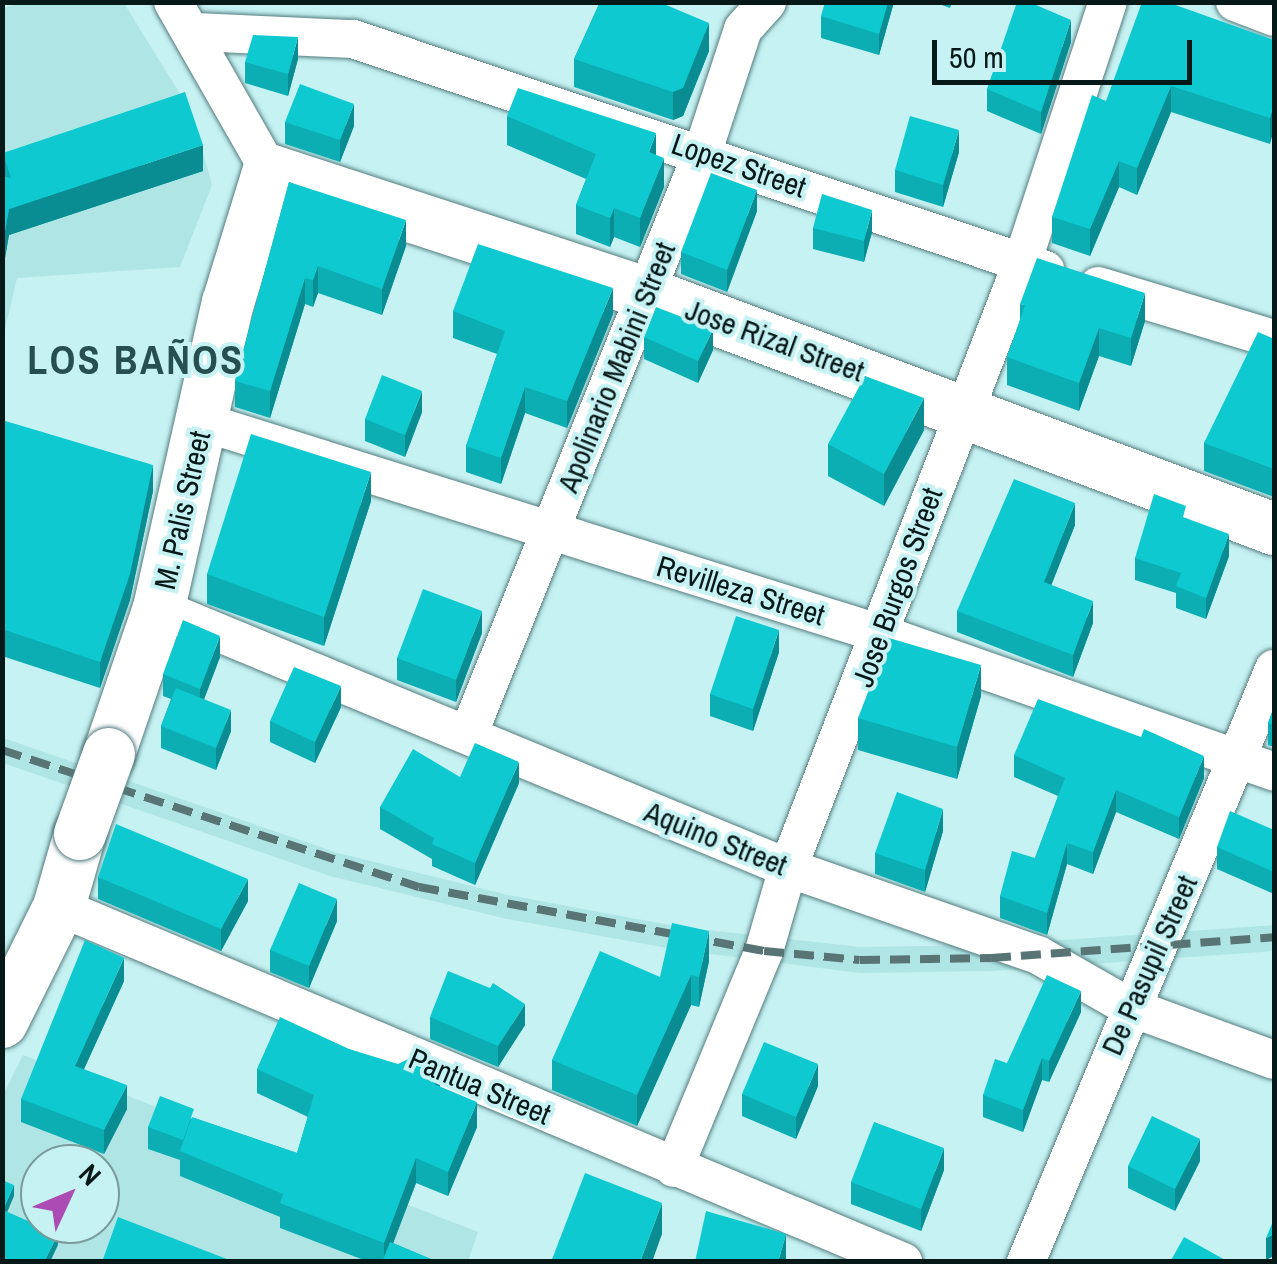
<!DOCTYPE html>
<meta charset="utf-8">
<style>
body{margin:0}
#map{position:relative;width:1277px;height:1264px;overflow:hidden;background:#c6f2f3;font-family:"Archivo Narrow",sans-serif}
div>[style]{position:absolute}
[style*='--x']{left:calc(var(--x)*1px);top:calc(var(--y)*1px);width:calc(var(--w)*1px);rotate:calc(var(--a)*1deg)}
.built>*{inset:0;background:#b0e5e6}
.roads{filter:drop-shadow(0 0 2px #547c7e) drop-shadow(0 0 2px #547c7e)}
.street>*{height:38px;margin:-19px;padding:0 19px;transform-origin:19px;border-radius:19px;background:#fff}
.secondary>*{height:52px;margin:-26px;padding:0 26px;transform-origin:26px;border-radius:26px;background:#fff}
.rail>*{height:8px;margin-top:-4px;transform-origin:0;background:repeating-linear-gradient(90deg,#587475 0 20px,transparent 0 30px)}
.bridges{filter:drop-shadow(0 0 2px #547c7e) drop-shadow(0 0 2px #547c7e)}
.secondary-bridge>*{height:52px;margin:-26px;padding:0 26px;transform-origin:26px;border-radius:26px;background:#fff}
.wall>*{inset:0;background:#0caeb3}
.shaded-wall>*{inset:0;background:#0a8d92}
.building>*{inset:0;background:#0ecad0}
span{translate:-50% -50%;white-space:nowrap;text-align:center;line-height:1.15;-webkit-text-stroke:8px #c6f2f3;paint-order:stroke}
.street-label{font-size:30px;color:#071818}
.district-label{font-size:40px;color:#274f50;font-weight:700;letter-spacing:2.5px}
.frame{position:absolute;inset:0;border:5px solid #071818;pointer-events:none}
.north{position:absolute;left:20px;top:1144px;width:100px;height:100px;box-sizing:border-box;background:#c6f2f3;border:2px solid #7a9b9b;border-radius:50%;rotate:46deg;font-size:28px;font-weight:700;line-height:40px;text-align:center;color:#071818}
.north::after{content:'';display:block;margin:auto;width:35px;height:45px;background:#ab4bb3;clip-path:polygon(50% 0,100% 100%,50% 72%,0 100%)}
.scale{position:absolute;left:932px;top:40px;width:260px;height:45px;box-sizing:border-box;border:5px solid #071818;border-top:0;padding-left:12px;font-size:30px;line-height:35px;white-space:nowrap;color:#071818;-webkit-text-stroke:8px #c6f2f3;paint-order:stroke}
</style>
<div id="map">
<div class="built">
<i style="clip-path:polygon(22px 3px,124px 3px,193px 115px,212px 185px,180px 267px,17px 278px,3px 338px,2px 8px)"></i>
<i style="clip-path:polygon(3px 738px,338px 853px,508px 895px,680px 927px,860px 947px,991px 945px,1274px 925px,1274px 951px,993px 971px,860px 973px,678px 950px,503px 918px,330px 876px,3px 763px)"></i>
<i style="clip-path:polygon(evenodd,23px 1055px,478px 1232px,468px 1261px,3px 1261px,2px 1097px,23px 1055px,40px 1164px,100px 1164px,100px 1224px,40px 1224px,40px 1164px)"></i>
</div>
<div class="roads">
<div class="street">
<i style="--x:173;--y:2;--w:193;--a:60.3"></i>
<i style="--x:1235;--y:2;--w:42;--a:21"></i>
<i style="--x:196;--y:32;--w:157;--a:2.6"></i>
<i style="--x:353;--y:39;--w:730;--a:18.46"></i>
<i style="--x:1098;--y:286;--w:184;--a:16.8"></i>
<i style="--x:203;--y:422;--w:710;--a:17.36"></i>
<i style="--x:881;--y:634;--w:417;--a:19.3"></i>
<i style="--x:159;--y:608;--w:681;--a:22.46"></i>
<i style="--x:788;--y:868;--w:265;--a:19.2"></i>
<i style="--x:1038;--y:955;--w:105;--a:29.7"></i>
<i style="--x:1129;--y:1007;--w:154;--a:20.1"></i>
<i style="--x:468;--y:735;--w:630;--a:-68.08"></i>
<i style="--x:703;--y:151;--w:128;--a:-71.8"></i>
<i style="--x:743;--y:29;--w:36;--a:-48"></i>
<i style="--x:59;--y:907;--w:916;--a:22.81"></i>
<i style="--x:674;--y:1168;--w:235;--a:-67.5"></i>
<i style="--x:764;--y:951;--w:86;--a:-73.9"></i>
<i style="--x:788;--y:868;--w:649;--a:-68.85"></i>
<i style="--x:1022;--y:263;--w:275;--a:-71.8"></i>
<i style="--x:1026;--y:1262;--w:643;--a:-67.3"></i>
</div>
<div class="secondary">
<i style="--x:109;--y:754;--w:154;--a:-71.1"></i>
<i style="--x:159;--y:608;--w:313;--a:-77.3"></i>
<i style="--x:228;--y:303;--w:139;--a:-72.9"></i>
<i style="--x:269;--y:170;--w:396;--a:18.1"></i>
<i style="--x:645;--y:293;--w:672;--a:20.57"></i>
<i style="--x:2;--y:1022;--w:128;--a:-63.6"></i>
<i style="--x:59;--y:907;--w:76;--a:-74"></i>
</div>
</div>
<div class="rail">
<i style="--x:2;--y:750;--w:439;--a:18.2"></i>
<i style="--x:419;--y:887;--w:351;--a:10.5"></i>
<i style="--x:764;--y:951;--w:96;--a:5.4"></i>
<i style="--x:860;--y:960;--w:131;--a:-0.9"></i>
<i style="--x:991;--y:958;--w:284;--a:-4.2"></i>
</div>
<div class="bridges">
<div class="secondary-bridge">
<i style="--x:80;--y:834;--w:85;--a:-70.1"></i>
</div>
</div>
<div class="wall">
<i style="clip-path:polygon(600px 2px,666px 2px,665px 5px,709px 51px,683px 116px,673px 120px,574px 87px,574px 59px)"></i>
<i style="clip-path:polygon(894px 2px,879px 55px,821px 38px,821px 16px)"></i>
<i style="clip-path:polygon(934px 2px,952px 2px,950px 8px)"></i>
<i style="clip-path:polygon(1274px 40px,1270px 144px,1171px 112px,1137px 195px,1119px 187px,1090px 256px,1052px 243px,1052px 217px,1106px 101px)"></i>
<i style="clip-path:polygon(1071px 42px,1041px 134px,987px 111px,987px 89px)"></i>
<i style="clip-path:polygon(298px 59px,288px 96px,245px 83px,245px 62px)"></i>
<i style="clip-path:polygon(507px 116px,656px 155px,664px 187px,640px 247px,614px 237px,610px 247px,576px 234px,576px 205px,586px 179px,507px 145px)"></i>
<i style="clip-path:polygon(285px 122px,354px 126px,340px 162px,285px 144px)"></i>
<i style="clip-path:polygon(959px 152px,943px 207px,895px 192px,895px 170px)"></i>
<i style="clip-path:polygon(3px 153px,203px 171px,9px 235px,2px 275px)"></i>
<i style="clip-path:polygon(289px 182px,406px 246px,382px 315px,318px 293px,313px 307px,305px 304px,270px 418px,235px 407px,235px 381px)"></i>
<i style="clip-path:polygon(757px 211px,727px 292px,681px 274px,681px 252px)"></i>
<i style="clip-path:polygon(813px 228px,872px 232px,864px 262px,813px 249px)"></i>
<i style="clip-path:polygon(1020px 304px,1145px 321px,1131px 366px,1099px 356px,1079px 411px,1007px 385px,1007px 357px,1020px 321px)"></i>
<i style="clip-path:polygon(453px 311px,613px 314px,567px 428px,525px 413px,501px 484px,466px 472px,466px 446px,497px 354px,453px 338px)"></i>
<i style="clip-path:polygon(1274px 336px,1274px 497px,1204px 471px,1204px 443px)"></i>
<i style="clip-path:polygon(644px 337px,713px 350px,698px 383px,644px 359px)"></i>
<i style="clip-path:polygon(422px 412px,405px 457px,365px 441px,365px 419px)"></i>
<i style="clip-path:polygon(2px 420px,153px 491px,130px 600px,100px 688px,2px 656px)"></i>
<i style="clip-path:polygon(924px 430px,884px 506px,828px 476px,828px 444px)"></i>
<i style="clip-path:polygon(371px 501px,324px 646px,207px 604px,207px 574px)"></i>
<i style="clip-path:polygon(1186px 518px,1229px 556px,1206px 619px,1176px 608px,1176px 593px,1135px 580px,1135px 558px)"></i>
<i style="clip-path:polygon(1075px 525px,1051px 585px,1093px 623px,1073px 677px,957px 632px,957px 611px)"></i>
<i style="clip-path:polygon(482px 633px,456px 702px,397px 680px,397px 658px)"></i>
<i style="clip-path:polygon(779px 652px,753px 731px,710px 716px,710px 694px)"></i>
<i style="clip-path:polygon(220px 657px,204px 699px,231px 731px,216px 770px,161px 748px,161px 726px,171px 699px,163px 696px,163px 674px)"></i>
<i style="clip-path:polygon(981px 696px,957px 779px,858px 750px,858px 718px)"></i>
<i style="clip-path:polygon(341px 707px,315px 763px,270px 742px,270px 721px)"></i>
<i style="clip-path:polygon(1274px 707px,1274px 747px,1268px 745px,1268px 723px)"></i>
<i style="clip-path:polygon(1014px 755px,1204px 778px,1179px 839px,1116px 812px,1093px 874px,1067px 864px,1047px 935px,1000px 918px,1000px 896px,1035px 858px,1058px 796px,1014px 777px)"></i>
<i style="clip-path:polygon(460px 777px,519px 783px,475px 885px,432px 866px,432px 859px,380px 829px,380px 807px)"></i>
<i style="clip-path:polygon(1274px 830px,1274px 894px,1217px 869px,1217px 847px)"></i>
<i style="clip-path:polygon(943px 831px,925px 892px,875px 874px,875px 853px)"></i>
<i style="clip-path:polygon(98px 877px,248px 901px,221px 951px,98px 899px)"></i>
<i style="clip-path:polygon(337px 921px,309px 988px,270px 972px,270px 950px)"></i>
<i style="clip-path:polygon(709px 961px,699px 1007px,691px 1005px,637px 1126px,552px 1090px,552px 1060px,660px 977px)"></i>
<i style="clip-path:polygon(124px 981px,84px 1069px,127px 1109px,104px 1154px,21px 1122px,21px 1099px)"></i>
<i style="clip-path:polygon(1081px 1012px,1049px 1082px,1042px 1080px,1023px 1132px,983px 1117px,983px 1095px,1007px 1063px)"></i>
<i style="clip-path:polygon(430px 1017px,525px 1025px,498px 1067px,430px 1039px)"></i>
<i style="clip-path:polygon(349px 1049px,440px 1087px,477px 1127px,448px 1196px,416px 1183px,393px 1243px,438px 1262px,369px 1262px,280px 1228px,280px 1217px,180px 1176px,180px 1160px,148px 1149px,148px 1127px,194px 1118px,297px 1153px,308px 1117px,257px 1093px,257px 1069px)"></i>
<i style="clip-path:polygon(818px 1086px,796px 1139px,742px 1116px,742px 1094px)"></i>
<i style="clip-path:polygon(1200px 1161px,1175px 1211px,1128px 1188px,1128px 1166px)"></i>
<i style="clip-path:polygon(944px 1170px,921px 1231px,851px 1204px,851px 1182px)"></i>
</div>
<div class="shaded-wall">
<i style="clip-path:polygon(888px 2px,894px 2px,879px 55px,879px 34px)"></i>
<i style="clip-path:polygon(1071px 20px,1071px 42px,1041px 134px,1041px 112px)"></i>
<i style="clip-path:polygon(709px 23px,709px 51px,683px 116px,673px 120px,673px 92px)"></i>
<i style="clip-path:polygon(298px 37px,298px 59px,288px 96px,288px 74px)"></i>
<i style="clip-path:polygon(1171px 86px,1171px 112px,1137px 195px,1137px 168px)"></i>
<i style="clip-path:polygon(1274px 102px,1274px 129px,1270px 144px,1270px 118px)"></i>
<i style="clip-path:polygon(354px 104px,354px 126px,340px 162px,340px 140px)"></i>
<i style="clip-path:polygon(959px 130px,959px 152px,943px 207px,943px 185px)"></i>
<i style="clip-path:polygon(656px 133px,656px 161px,649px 152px)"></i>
<i style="clip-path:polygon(203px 145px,203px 171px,9px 235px,2px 275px,2px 249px,9px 209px)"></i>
<i style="clip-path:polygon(664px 158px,664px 187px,640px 247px,640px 218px)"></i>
<i style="clip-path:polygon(1119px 161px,1119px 187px,1090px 256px,1090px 229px)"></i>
<i style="clip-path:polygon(757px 190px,757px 211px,727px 292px,727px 270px)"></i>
<i style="clip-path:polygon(614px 208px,614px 237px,610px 247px,610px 218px)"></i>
<i style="clip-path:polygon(872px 210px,872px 232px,864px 262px,864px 241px)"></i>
<i style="clip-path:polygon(406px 220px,406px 246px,382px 315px,382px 289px)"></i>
<i style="clip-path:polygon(318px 266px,318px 293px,313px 307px,313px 280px)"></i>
<i style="clip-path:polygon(305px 278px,305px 304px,270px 418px,270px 391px)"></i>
<i style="clip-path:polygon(613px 288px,613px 314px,567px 428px,567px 401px)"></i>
<i style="clip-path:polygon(1145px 293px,1145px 321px,1131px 366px,1131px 338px)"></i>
<i style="clip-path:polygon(1099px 328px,1099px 356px,1079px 411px,1079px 383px)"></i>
<i style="clip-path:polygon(713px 329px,713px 350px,698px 383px,698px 361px)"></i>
<i style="clip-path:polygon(525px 387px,525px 413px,501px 484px,501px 458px)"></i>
<i style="clip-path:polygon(422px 391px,422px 412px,405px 457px,405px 435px)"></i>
<i style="clip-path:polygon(924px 398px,924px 430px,884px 506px,884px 474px)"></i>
<i style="clip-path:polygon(153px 465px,153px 491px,130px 600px,100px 688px,100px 662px)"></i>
<i style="clip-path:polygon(371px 472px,371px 501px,324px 646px,324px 617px)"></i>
<i style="clip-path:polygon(1075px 503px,1075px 525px,1044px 604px,1044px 582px)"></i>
<i style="clip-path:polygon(1229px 534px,1229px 556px,1206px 619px,1206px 598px)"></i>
<i style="clip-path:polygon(1093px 601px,1093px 623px,1073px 677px,1073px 655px)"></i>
<i style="clip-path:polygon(482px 611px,482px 633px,456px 702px,456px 680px)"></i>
<i style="clip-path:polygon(779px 630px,779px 652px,753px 731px,753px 709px)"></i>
<i style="clip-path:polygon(220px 636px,220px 657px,200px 710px,200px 689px)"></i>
<i style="clip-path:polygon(981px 665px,981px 696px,957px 779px,957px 747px)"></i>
<i style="clip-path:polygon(341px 686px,341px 707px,315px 763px,315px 742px)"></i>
<i style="clip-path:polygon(231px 710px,231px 731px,216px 770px,216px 748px)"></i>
<i style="clip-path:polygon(1204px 756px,1204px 778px,1179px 839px,1179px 817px)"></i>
<i style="clip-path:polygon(519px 762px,519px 783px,475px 885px,475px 863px)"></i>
<i style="clip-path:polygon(1116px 790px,1116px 812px,1093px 874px,1093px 852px)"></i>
<i style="clip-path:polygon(943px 809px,943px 831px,925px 892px,925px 870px)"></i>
<i style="clip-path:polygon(1067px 843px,1067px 864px,1047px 935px,1047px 913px)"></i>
<i style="clip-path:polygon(248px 879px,248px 901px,221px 951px,221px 929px)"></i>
<i style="clip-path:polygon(337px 899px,337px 921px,309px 988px,309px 966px)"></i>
<i style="clip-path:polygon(709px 931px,709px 961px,699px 1007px,699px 977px)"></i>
<i style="clip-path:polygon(124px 958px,124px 981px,75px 1089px,75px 1066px)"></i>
<i style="clip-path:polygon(691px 975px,691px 1005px,637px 1126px,637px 1095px)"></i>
<i style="clip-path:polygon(1081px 991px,1081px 1012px,1049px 1082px,1049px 1061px)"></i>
<i style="clip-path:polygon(525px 1004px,525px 1025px,498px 1067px,498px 1046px)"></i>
<i style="clip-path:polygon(1042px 1058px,1042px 1080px,1023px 1132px,1023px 1110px)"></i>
<i style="clip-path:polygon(818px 1064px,818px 1086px,796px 1139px,796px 1117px)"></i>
<i style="clip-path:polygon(440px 1067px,440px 1092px,434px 1084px)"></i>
<i style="clip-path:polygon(127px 1085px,127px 1109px,104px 1154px,104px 1130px)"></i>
<i style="clip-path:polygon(477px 1102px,477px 1127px,448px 1196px,448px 1172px)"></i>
<i style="clip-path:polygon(1200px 1139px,1200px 1161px,1175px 1211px,1175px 1189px)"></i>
<i style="clip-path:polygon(944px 1148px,944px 1170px,921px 1231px,921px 1209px)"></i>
<i style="clip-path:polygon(416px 1158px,416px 1183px,386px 1262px,384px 1262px,384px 1243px)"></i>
<i style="clip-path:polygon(14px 1185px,14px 1196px,3px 1222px,3px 1210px)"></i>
<i style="clip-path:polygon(662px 1203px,662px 1234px,652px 1262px,640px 1262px)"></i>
<i style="clip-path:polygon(58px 1234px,58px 1245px,50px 1262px,44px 1262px)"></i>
<i style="clip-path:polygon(786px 1234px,786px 1262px,778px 1262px)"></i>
<i style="clip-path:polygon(1274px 1234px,1274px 1256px,1266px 1260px,1266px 1238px)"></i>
</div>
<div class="building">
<i style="clip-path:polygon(600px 2px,659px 2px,709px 23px,683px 88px,673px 92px,574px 59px)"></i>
<i style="clip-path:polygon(825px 2px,888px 2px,879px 34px,821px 16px)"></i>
<i style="clip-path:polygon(1017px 2px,1029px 2px,1071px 20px,1041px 112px,987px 89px)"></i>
<i style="clip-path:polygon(1142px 2px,1167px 2px,1274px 40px,1274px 102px,1270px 118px,1171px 86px,1137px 168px,1119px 161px,1090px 229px,1052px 217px,1092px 95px,1106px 101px)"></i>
<i style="clip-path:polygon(253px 35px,298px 37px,288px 74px,245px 62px)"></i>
<i style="clip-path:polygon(300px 84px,354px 104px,340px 140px,285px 122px)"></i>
<i style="clip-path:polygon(518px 88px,656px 133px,649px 152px,664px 158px,640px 218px,614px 208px,610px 218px,576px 205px,596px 154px,507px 116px)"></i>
<i style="clip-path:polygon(185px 92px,203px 145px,9px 209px,2px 249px,2px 176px,11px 178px,3px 153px)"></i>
<i style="clip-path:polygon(910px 116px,959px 130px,943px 185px,895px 170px)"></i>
<i style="clip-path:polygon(711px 173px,757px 190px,727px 270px,681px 252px)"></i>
<i style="clip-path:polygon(289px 182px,406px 220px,382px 289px,318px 266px,313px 280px,305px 278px,270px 391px,235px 381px)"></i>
<i style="clip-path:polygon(822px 194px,872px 210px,864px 241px,813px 228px)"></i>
<i style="clip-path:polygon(478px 244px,613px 288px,567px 401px,525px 387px,501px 458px,466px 446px,505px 331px,453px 311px)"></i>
<i style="clip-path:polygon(1037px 258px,1145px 293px,1131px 338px,1099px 328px,1079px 383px,1007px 357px,1025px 305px,1020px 304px)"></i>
<i style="clip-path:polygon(656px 307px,713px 329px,698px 361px,644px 337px)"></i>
<i style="clip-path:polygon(1258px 332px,1272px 338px,1274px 336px,1274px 469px,1204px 443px)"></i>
<i style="clip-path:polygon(382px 375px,422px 391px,405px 435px,365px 419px)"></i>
<i style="clip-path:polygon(865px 376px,924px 398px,884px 474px,828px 444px)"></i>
<i style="clip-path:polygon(2px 420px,153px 465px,130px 574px,100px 662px,2px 629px)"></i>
<i style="clip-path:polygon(251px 434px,371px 472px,324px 617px,207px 574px)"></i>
<i style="clip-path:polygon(1014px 479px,1075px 503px,1044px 582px,1093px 601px,1073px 655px,957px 611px)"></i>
<i style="clip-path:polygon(1154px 494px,1186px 506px,1183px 517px,1229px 534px,1206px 598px,1176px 586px,1181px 573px,1135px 558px)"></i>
<i style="clip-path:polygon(423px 589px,482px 611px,456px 680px,397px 658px)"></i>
<i style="clip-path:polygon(736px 616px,779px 630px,753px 709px,710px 694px)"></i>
<i style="clip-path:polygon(183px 620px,220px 636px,200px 689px,163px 674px)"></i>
<i style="clip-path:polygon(889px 638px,981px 665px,957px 747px,858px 718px)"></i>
<i style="clip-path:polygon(294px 667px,341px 686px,315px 742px,270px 721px)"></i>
<i style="clip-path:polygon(176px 688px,231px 710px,216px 748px,161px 726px)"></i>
<i style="clip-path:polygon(1038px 699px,1141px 737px,1144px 729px,1204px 756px,1179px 817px,1116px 790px,1093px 852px,1067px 843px,1047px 913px,1000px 896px,1012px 851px,1035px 858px,1065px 778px,1014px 755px)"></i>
<i style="clip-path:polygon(1274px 707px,1274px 725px,1268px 723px)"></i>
<i style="clip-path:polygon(475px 743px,519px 762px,475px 863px,432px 844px,434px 838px,380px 807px,413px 749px,460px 777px)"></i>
<i style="clip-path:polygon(897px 792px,943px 809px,925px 870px,875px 853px)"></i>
<i style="clip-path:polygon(1230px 811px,1274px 830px,1274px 872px,1217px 847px)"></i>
<i style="clip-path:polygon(116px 824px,248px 879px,221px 929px,98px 877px)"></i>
<i style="clip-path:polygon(299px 883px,337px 899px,309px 966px,270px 950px)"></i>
<i style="clip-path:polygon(672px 923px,709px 931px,699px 977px,691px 975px,637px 1095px,552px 1060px,600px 951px,660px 977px)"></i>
<i style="clip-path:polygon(85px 940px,124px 958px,75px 1066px,127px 1085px,104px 1130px,21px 1099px)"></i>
<i style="clip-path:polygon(448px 971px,490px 988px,493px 983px,525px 1004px,498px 1046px,430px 1017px)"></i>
<i style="clip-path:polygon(1047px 975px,1081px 991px,1049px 1061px,1042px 1058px,1023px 1110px,983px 1095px,995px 1059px,1007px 1063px)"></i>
<i style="clip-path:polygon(280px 1017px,349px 1049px,398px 1064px,414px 1056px,440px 1067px,434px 1084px,477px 1102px,448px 1172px,416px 1158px,384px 1243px,280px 1203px,283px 1194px,180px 1151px,192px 1117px,297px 1153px,314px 1095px,257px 1069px)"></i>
<i style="clip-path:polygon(764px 1042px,818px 1064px,796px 1117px,742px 1094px)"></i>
<i style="clip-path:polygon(160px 1096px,194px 1109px,183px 1140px,148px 1127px)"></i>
<i style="clip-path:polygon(1152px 1116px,1200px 1139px,1175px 1189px,1128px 1166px)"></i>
<i style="clip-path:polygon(874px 1122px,944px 1148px,921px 1209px,851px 1182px)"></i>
<i style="clip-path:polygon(585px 1173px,662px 1203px,640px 1262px,551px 1262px)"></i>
<i style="clip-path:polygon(2px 1180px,14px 1185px,3px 1210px,58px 1234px,44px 1262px,2px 1262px)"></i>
<i style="clip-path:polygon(706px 1211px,786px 1234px,778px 1262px,695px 1262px)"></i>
<i style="clip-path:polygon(118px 1217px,232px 1261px,231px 1262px,102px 1262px)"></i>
<i style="clip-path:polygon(1274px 1219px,1274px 1234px,1266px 1238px)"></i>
<i style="clip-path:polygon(1184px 1237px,1227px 1261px,1170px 1262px)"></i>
<i style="clip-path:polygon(390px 1242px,438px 1262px,382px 1262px)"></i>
</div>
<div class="street-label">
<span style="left:739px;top:165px;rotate:19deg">Lopez Street</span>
<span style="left:775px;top:340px;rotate:20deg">Jose Rizal Street</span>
<span style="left:616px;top:367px;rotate:-68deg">Apolinario Mabini Street</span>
<span style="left:182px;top:510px;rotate:-77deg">M. Palis Street</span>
<span style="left:897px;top:587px;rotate:-70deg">Jose Burgos Street</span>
<span style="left:741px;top:590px;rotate:17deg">Revilleza Street</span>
<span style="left:716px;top:838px;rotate:22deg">Aquino Street</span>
<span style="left:1149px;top:965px;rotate:-66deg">De Pasupil Street</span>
<span style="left:480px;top:1086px;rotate:23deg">Pantua Street</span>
</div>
<div class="district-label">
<span style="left:136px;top:360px">LOS BAÑOS</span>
</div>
<div class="frame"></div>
<div class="north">N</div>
<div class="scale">50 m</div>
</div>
